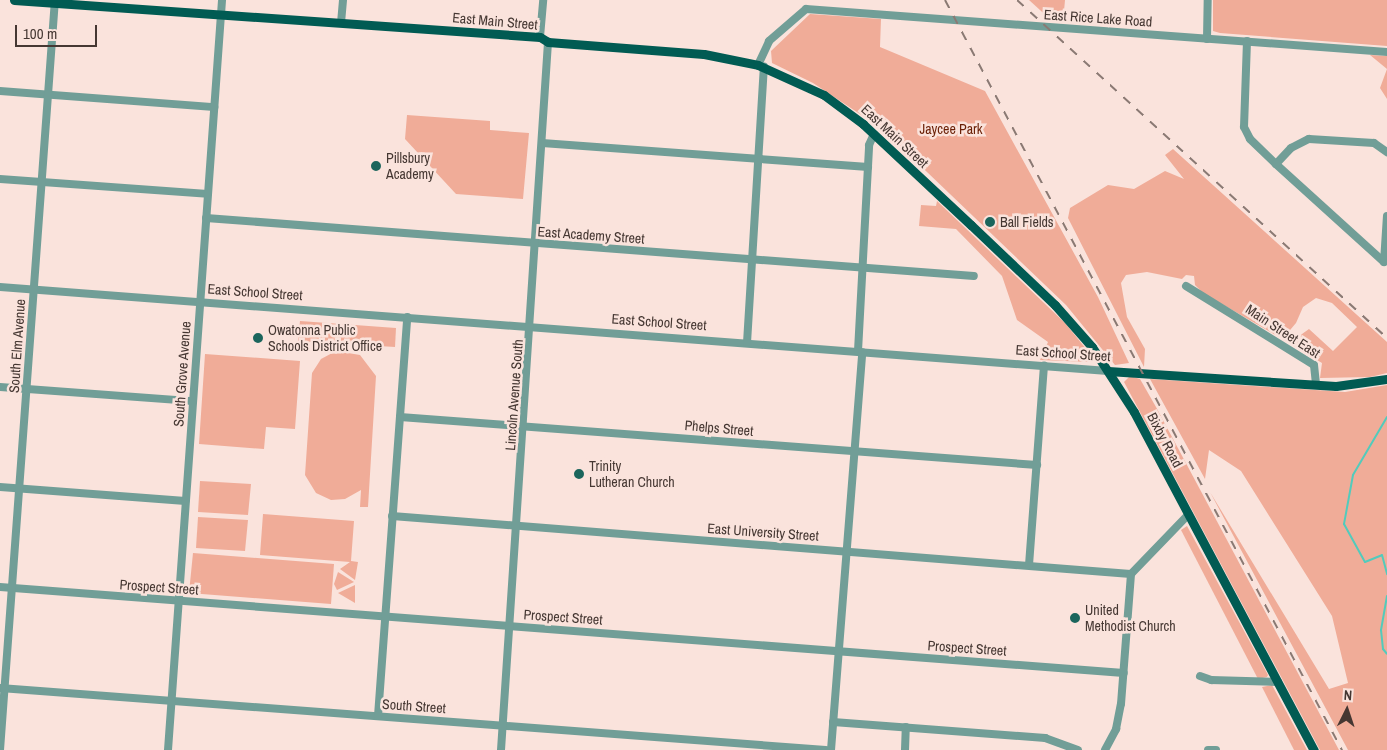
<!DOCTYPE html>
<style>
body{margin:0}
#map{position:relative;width:1387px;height:750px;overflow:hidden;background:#fae3dc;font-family:"Archivo Narrow",sans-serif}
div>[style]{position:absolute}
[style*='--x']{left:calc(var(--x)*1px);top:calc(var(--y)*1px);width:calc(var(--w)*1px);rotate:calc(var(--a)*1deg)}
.green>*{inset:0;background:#f0ac98}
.stream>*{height:2px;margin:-1px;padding:0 1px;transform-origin:1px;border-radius:1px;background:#52cbbc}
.minor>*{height:8px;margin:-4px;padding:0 4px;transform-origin:4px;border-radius:4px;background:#719e97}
.major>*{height:9px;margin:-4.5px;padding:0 4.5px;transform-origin:4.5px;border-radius:4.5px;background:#015b53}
.rail>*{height:2px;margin-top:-1px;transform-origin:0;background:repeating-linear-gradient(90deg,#8a7973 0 9px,transparent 0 18px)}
.dots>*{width:14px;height:14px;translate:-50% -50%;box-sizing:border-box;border:2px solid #fae3dc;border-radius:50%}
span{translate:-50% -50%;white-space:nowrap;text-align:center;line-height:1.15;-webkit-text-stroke:5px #fae3dc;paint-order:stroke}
.street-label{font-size:14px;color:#453732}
.park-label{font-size:14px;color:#6a1f05}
.poi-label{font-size:14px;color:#453732}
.left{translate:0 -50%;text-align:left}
.north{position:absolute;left:1322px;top:685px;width:50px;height:50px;-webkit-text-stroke:4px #fae3dc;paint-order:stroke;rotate:4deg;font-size:14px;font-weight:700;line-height:20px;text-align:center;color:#453732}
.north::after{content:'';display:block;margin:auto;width:18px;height:22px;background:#453732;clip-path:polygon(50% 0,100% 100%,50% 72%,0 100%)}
.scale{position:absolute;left:15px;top:25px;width:82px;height:22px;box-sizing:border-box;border:2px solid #453732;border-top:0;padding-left:6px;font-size:15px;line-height:18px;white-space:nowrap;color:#453732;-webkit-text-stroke:4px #fae3dc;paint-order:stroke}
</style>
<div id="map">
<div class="green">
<i style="clip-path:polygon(1029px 0,1065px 0,1063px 22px,1052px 21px)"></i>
<i style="clip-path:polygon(1213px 0,1387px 0,1387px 46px,1220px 33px,1213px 31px)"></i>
<i style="clip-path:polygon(810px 14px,881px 19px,880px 47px,985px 91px,1098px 297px,1129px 363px,1115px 365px,1066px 305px,881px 128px,813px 83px,772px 63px,771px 51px)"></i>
<i style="clip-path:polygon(1370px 55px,1387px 56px,1387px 99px,1380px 88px,1387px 69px)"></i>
<i style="clip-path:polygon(407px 115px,490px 121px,490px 130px,529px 133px,523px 199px,456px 194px,405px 139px)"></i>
<i style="clip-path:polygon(1173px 149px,1387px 342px,1387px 373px,1370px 377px,1320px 378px,1322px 363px,1294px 346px,1295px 339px,1309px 329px,1333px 351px,1357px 327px,1332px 303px,1316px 298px,1303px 307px,1296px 323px,1285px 336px,1279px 337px,1203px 293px,1195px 285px,1194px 276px,1186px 275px,1182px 279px,1147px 272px,1126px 275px,1121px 283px,1127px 317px,1145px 349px,1144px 367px,1068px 218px,1070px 208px,1108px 185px,1134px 189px,1165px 171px,1184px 179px,1165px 155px)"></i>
<i style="clip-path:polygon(937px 201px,1065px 323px,1091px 355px,1090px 362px,1040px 360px,1048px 342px,1017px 320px,1002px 276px,956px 229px,919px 226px,921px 205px,936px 206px)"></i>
<i style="clip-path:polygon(300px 321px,396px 328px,395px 347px,298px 341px)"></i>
<i style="clip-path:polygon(336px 351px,360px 355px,376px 376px,368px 507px,360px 507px,361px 490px,345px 499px,331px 500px,316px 493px,305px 475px,312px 373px,321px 359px)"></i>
<i style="clip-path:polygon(205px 354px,300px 361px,295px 429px,266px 427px,264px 449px,199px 444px)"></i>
<i style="clip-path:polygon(1130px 376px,1140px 379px,1156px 407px,1339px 750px,1320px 750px,1124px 382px)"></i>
<i style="clip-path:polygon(1150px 379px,1345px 392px,1387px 385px,1387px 750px,1348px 750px,1210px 492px,1329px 689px,1348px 683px,1332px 616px,1241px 471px,1209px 450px,1205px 479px)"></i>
<i style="clip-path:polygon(200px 481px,251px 484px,248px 515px,198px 512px)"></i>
<i style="clip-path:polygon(263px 514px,354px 521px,351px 561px,358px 562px,355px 580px,340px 569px,350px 562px,260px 555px)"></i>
<i style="clip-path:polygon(198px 517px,248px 520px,245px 551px,196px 548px)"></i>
<i style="clip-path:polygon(1187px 526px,1268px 675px,1267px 677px,1258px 679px,1181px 530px)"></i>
<i style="clip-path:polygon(193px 553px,334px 564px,331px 604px,189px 593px)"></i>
<i style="clip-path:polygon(338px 572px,354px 582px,337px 590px,334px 584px)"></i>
<i style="clip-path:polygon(355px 585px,355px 603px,338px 593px)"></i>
<i style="clip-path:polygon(1272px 685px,1307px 750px,1294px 750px,1262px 687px)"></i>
</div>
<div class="stream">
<i style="--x:1387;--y:417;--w:67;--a:120.4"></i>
<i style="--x:1353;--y:475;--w:50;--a:100.4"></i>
<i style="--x:1344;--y:524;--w:43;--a:61.1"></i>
<i style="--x:1365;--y:562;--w:18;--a:-22"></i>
<i style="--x:1382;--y:555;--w:20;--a:75"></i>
<i style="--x:1387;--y:596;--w:35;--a:100"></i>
<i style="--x:1381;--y:630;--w:19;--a:84"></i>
<i style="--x:1383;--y:649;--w:6;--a:51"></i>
</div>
<div class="minor">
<i style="--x:806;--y:9;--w:583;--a:4.23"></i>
<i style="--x:341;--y:23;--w:23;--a:-85"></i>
<i style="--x:540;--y:37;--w:37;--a:-85"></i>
<i style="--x:1207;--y:39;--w:39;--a:-89"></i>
<i style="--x:1247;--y:41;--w:86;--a:92"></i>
<i style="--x:1244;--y:127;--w:13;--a:63"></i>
<i style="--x:1250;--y:139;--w:36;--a:44"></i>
<i style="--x:758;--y:65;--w:26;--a:-65"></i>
<i style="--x:769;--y:41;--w:49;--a:-40.9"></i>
<i style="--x:0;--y:91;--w:215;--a:4.3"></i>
<i style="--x:542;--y:143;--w:327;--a:4.2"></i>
<i style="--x:0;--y:179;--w:208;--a:4.1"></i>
<i style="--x:206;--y:218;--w:770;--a:4.32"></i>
<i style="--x:1384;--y:262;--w:146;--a:-137.8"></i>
<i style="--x:1276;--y:164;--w:22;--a:-47"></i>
<i style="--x:1291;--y:148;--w:20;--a:-27"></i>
<i style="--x:1309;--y:139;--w:65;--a:3.5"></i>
<i style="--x:1374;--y:143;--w:16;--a:35"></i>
<i style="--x:1384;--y:262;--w:46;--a:-86.3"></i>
<i style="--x:1186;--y:286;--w:150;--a:31.7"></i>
<i style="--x:1314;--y:365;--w:20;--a:84"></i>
<i style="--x:0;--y:287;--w:1111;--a:4.34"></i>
<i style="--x:747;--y:343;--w:277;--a:-86.5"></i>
<i style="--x:858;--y:351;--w:206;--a:-86.9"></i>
<i style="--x:869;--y:145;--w:12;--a:-66"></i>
<i style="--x:0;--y:387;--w:193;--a:4.2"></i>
<i style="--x:400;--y:417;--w:639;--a:4.31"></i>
<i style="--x:0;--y:487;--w:186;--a:4.3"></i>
<i style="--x:392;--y:516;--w:741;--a:4.49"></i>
<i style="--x:1029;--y:565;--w:200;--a:-85.7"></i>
<i style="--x:1131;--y:574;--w:83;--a:-46"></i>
<i style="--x:0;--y:587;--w:1127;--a:4.38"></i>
<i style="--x:1200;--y:676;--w:12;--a:20"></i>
<i style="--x:1211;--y:680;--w:67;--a:1.7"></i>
<i style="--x:0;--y:688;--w:828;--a:4.29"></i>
<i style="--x:378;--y:716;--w:400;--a:-85.8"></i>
<i style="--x:833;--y:722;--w:213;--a:4.3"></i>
<i style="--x:1045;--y:738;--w:35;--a:20"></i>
<i style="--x:0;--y:750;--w:752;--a:-85.81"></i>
<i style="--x:168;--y:750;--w:752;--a:-85.88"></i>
<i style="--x:501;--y:750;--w:710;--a:-86.2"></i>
<i style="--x:831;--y:750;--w:399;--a:-85.5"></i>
<i style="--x:905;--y:750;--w:23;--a:-88"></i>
<i style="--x:1105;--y:750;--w:24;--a:-62"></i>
<i style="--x:1116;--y:729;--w:25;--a:-79"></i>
<i style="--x:1121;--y:704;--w:130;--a:-85.6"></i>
<i style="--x:1208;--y:750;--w:8;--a:0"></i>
</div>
<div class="major">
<i style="--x:14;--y:0;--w:527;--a:4.02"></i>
<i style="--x:540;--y:37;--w:9;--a:32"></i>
<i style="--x:548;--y:42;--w:156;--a:4.4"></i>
<i style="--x:704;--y:54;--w:55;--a:11.5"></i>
<i style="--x:758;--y:65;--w:72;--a:24.4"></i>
<i style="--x:824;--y:95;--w:49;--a:36.6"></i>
<i style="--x:863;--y:124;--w:148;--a:43.1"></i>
<i style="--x:971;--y:225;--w:116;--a:43.6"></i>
<i style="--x:1055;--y:305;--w:56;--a:48.6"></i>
<i style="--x:1092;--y:347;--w:77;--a:57.1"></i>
<i style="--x:1134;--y:412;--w:383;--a:62"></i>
<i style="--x:1108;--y:371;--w:228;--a:3.8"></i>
<i style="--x:1336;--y:386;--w:51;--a:-7.8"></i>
</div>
<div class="rail">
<i style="--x:945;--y:0;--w:849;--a:62.11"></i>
<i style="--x:1017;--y:0;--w:501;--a:42.41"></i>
</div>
<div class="dots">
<i style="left:376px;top:166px;background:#1b655c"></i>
<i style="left:990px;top:222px;background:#1b655c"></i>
<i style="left:258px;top:338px;background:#1b655c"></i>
<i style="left:579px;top:474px;background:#1b655c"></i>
<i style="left:1075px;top:618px;background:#1b655c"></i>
</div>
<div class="street-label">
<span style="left:1098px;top:18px;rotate:4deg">East Rice Lake Road</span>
<span style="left:495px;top:21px;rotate:5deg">East Main Street</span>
<span style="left:895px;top:136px;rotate:43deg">East Main Street</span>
<span style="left:591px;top:235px;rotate:4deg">East Academy Street</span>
<span style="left:255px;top:292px;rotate:4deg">East School Street</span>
<span style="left:659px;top:322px;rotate:4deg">East School Street</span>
<span style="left:1283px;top:331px;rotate:33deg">Main Street East</span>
<span style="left:17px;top:346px;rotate:-86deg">South Elm Avenue</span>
<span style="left:1063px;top:353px;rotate:4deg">East School Street</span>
<span style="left:182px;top:374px;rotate:-86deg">South Grove Avenue</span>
<span style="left:514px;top:395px;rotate:-86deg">Lincoln Avenue South</span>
<span style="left:719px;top:428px;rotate:5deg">Phelps Street</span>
<span style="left:1165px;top:440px;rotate:62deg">Bixby Road</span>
<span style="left:763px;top:532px;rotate:4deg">East University Street</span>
<span style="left:159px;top:587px;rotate:4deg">Prospect Street</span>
<span style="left:563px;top:617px;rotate:4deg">Prospect Street</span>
<span style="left:967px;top:648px;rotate:4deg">Prospect Street</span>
<span style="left:414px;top:706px;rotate:4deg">South Street</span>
</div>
<div class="park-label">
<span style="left:951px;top:129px">Jaycee Park</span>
</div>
<div class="poi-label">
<span class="left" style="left:386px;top:166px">Pillsbury<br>Academy</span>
<span class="left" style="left:1000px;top:222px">Ball Fields</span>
<span class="left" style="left:268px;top:338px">Owatonna Public<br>Schools District Office</span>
<span class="left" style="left:589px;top:474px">Trinity<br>Lutheran Church</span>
<span class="left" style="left:1085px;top:618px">United<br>Methodist Church</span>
</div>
<div class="north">N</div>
<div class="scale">100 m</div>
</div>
